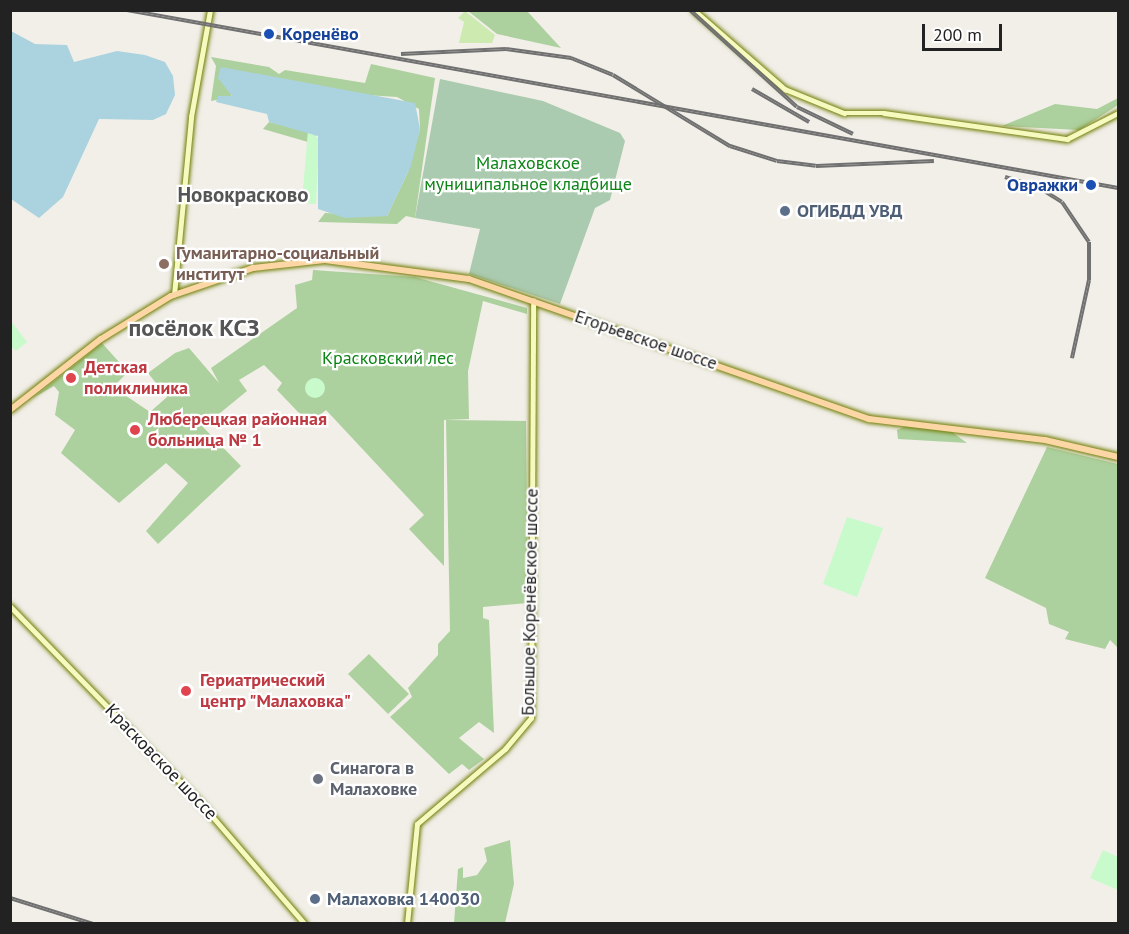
<!DOCTYPE html>
<meta charset="utf-8">
<style>
body{margin:0}
#map{position:relative;width:1129px;height:934px;overflow:hidden;background:#f2efe9;font-family:"PT Sans",sans-serif}
div>[style]{position:absolute}
[style*='--x']{left:calc(var(--x)*1px);top:calc(var(--y)*1px);width:calc(var(--w)*1px);rotate:calc(var(--a)*1deg)}
.grass>*{inset:0;background:#cdebb0}
.forest>*{inset:0;background:#add19e}
.cemetery>*{inset:0;background:#aacbaf}
.park>*{inset:0;background:#c8facc}
.round{border-radius:50%}
.water>*{inset:0;background:#aad3df}
.roads{filter:drop-shadow(0 0 2px #707d05) drop-shadow(0 0 2px #707d05)}
.secondary>*{height:4.5px;margin:-2.25px;padding:0 2.25px;transform-origin:2.25px;border-radius:2.25px;background:#f7fabf}
.primary>*{height:6px;margin:-3px;padding:0 3px;transform-origin:3px;border-radius:3px;background:#fcd6a4}
.rail>*{height:4px;margin-top:-2px;transform-origin:0;background:repeating-linear-gradient(90deg,#fff 0 4.5px,#707070 0 9px);box-sizing:border-box;border-block:2px solid #707070}
.dots>*{width:16px;height:16px;translate:-50% -50%;box-sizing:border-box;border:3px solid #fff;border-radius:50%}
span{translate:-50% -50%;white-space:nowrap;text-align:center;line-height:1.15;-webkit-text-stroke:4.5px #fff;paint-order:stroke}
.transit-label{font-size:18px;color:#164399;font-weight:700}
.left{translate:0 -50%;text-align:left}
.right{translate:-100% -50%;text-align:right}
.park-label{font-size:18px;color:#0c8416}
.service-label{font-size:18px;color:#4e5e75;font-weight:700}
.education-label{font-size:18px;color:#785e54;font-weight:700}
.street-label{font-size:18px;color:#222}
.health-label{font-size:18px;color:#be3a42;font-weight:700}
.worship-label{font-size:18px;color:#5b616d;font-weight:700}
.quarter-label{font-size:21px;color:#555;font-weight:700}
.district-label{font-size:24px;color:#555;font-weight:700}
.frame{position:absolute;inset:0;border:12px solid #222;pointer-events:none}
.scale{position:absolute;left:922px;top:24px;width:80px;height:27px;box-sizing:border-box;border:3px solid #222;border-top:0;padding-left:8px;font-size:18px;line-height:21px;white-space:nowrap;color:#222;-webkit-text-stroke:4px #fff;paint-order:stroke}
</style>
<div id="map">
<div class="grass">
<i style="clip-path:polygon(465px 11px,495px 35px,492px 43px,459px 43px,464px 22px,458px 18px)"></i>
</div>
<div class="forest">
<i style="clip-path:polygon(468px 11px,527px 11px,561px 48px,497px 34px)"></i>
<i style="clip-path:polygon(211px 57px,269px 67px,279px 74px,285px 70px,365px 83px,371px 64px,435px 78px,415px 218px,406px 216px,397px 224px,318px 222px,325px 213px,387px 216px,408px 172px,420px 129px,419px 109px,397px 97px,350px 94px,221px 68px,232px 97px,211px 101px,216px 66px)"></i>
<i style="clip-path:polygon(1118px 98px,1118px 105px,1079px 130px,1002px 126px,1055px 104px,1097px 109px)"></i>
<i style="clip-path:polygon(269px 122px,316px 133px,303px 194px,308px 142px,263px 129px)"></i>
<i style="clip-path:polygon(313px 270px,415px 277px,527px 308px,527px 314px,483px 301px,468px 371px,469px 419px,444px 420px,444px 566px,409px 529px,424px 515px,326px 410px,311px 422px,298px 412px,277px 390px,282px 383px,264px 365px,239px 380px,247px 391px,203px 427px,241px 466px,158px 544px,146px 531px,188px 483px,166px 463px,119px 503px,61px 453px,75px 430px,55px 415px,59px 392px,54px 386px,33px 398px,102px 343px,128px 372px,113px 387px,150px 412px,167px 397px,148px 373px,175px 353px,189px 348px,219px 383px,211px 368px,297px 308px,295px 285px,312px 280px)"></i>
<i style="clip-path:polygon(446px 420px,526px 421px,528px 603px,483px 607px,483px 618px,489px 620px,494px 733px,479px 722px,459px 738px,484px 759px,469px 770px,462px 764px,449px 774px,390px 717px,412px 697px,408px 688px,438px 655px,438px 644px,450px 631px)"></i>
<i style="clip-path:polygon(909px 425px,952px 432px,967px 443px,898px 439px,897px 430px)"></i>
<i style="clip-path:polygon(1047px 447px,1118px 464px,1118px 648px,1110px 640px,1105px 649px,1065px 639px,1069px 632px,1049px 624px,1046px 608px,985px 578px)"></i>
<i style="clip-path:polygon(369px 654px,409px 694px,388px 714px,348px 674px)"></i>
<i style="clip-path:polygon(510px 840px,514px 884px,505px 923px,454px 923px,458px 869px,463px 867px,463px 878px,477px 875px,487px 861px,484px 848px)"></i>
</div>
<div class="cemetery">
<i style="clip-path:polygon(440px 79px,543px 101px,620px 133px,625px 141px,610px 200px,595px 208px,560px 304px,469px 274px,480px 229px,415px 218px)"></i>
</div>
<div class="park">
<i style="clip-path:polygon(308px 130px,319px 139px,316px 204px,302px 203px)"></i>
<i style="clip-path:polygon(11px 321px,27px 342px,16px 351px,11px 347px)"></i>
<i class="round" style="left:305px;top:378px;width:20px;height:20px"></i>
<i style="clip-path:polygon(847px 517px,883px 528px,857px 597px,823px 584px)"></i>
<i style="clip-path:polygon(1103px 850px,1118px 857px,1118px 890px,1090px 878px)"></i>
</div>
<div class="water">
<i style="clip-path:polygon(11px 31px,35px 44px,67px 45px,74px 62px,117px 51px,145px 55px,165px 62px,173px 76px,175px 95px,166px 114px,153px 120px,99px 119px,63px 197px,39px 218px,11px 199px)"></i>
<i style="clip-path:polygon(221px 67px,415px 103px,420px 129px,411px 166px,387px 216px,345px 218px,318px 209px,318px 136px,269px 122px,267px 114px,216px 102px,218px 96px,232px 96px,218px 78px)"></i>
</div>
<div class="roads">
<div class="secondary">
<i style="--x:694;--y:10;--w:121;--a:41"></i>
<i style="--x:785;--y:89;--w:64;--a:22.1"></i>
<i style="--x:844;--y:113;--w:40;--a:0"></i>
<i style="--x:884;--y:113;--w:185;--a:8.1"></i>
<i style="--x:1067;--y:139;--w:57;--a:-27"></i>
<i style="--x:174;--y:295;--w:179;--a:-84.5"></i>
<i style="--x:191;--y:117;--w:109;--a:-79.9"></i>
<i style="--x:10;--y:606;--w:274;--a:45.9"></i>
<i style="--x:201;--y:803;--w:160;--a:49.3"></i>
<i style="--x:407;--y:924;--w:100;--a:-84.3"></i>
<i style="--x:417;--y:824;--w:116;--a:-40.4"></i>
<i style="--x:505;--y:749;--w:40;--a:-50"></i>
<i style="--x:531;--y:718;--w:417;--a:-89.7"></i>
</div>
<div class="primary">
<i style="--x:10;--y:410;--w:115;--a:-38"></i>
<i style="--x:101;--y:339;--w:82;--a:-31.6"></i>
<i style="--x:171;--y:296;--w:87;--a:-18.9"></i>
<i style="--x:253;--y:268;--w:72;--a:-6.3"></i>
<i style="--x:325;--y:260;--w:145;--a:7.5"></i>
<i style="--x:469;--y:279;--w:424;--a:19.3"></i>
<i style="--x:869;--y:419;--w:177;--a:6.8"></i>
<i style="--x:1045;--y:440;--w:75;--a:13.1"></i>
</div>
</div>
<div class="rail">
<i style="--x:127;--y:10;--w:1007;--a:10.18"></i>
<i style="--x:690;--y:10;--w:144;--a:42.2"></i>
<i style="--x:797;--y:107;--w:62;--a:25.7"></i>
<i style="--x:401;--y:54;--w:105;--a:-2.7"></i>
<i style="--x:506;--y:49;--w:66;--a:7.9"></i>
<i style="--x:571;--y:58;--w:45;--a:22"></i>
<i style="--x:613;--y:75;--w:137;--a:31.3"></i>
<i style="--x:730;--y:146;--w:49;--a:17.7"></i>
<i style="--x:777;--y:161;--w:39;--a:7"></i>
<i style="--x:816;--y:166;--w:118;--a:-2.4"></i>
<i style="--x:752;--y:89;--w:66;--a:30.1"></i>
<i style="--x:1005;--y:177;--w:34;--a:17"></i>
<i style="--x:1038;--y:187;--w:28;--a:32"></i>
<i style="--x:1062;--y:202;--w:48;--a:56"></i>
<i style="--x:1089;--y:242;--w:38;--a:90"></i>
<i style="--x:1089;--y:280;--w:80;--a:102.3"></i>
<i style="--x:10;--y:898;--w:87;--a:17.4"></i>
</div>
<div class="dots">
<i style="left:269px;top:34px;background:#1a4fb4"></i>
<i style="left:1091px;top:185px;background:#1a4fb4"></i>
<i style="left:785px;top:211px;background:#5c6f8a"></i>
<i style="left:164px;top:264px;background:#8d6e63"></i>
<i style="left:71px;top:378px;background:#e0444e"></i>
<i style="left:135px;top:430px;background:#e0444e"></i>
<i style="left:186px;top:691px;background:#e0444e"></i>
<i style="left:318px;top:779px;background:#6b7280"></i>
<i style="left:315px;top:899px;background:#5c6f8a"></i>
</div>
<div class="transit-label">
<span class="left" style="left:282px;top:34px">Коренёво</span>
<span class="right" style="left:1078px;top:185px">Овражки</span>
</div>
<div class="park-label">
<span style="left:528px;top:174px">Малаховское<br>муниципальное кладбище</span>
<span style="left:388px;top:358px">Красковский лес</span>
</div>
<div class="service-label">
<span class="left" style="left:797px;top:211px">ОГИБДД УВД</span>
<span class="left" style="left:327px;top:899px">Малаховка 140030</span>
</div>
<div class="education-label">
<span class="left" style="left:176px;top:264px">Гуманитарно-социальный<br>институт</span>
</div>
<div class="street-label">
<span style="left:646px;top:340px;rotate:19deg">Егорьевское шоссе</span>
<span style="left:530px;top:602px;rotate:-89deg">Большое Коренёвское шоссе</span>
<span style="left:161px;top:762px;rotate:46deg">Красковское шоссе</span>
</div>
<div class="health-label">
<span class="left" style="left:84px;top:378px">Детская<br>поликлиника</span>
<span class="left" style="left:148px;top:430px">Люберецкая районная<br>больница № 1</span>
<span class="left" style="left:200px;top:691px">Гериатрический<br>центр "Малаховка"</span>
</div>
<div class="worship-label">
<span class="left" style="left:330px;top:779px">Синагога в<br>Малаховке</span>
</div>
<div class="quarter-label">
<span style="left:243px;top:195px">Новокрасково</span>
</div>
<div class="district-label">
<span style="left:194px;top:328px">посёлок КСЗ</span>
</div>
<div class="frame"></div>
<div class="scale">200 m</div>
</div>
